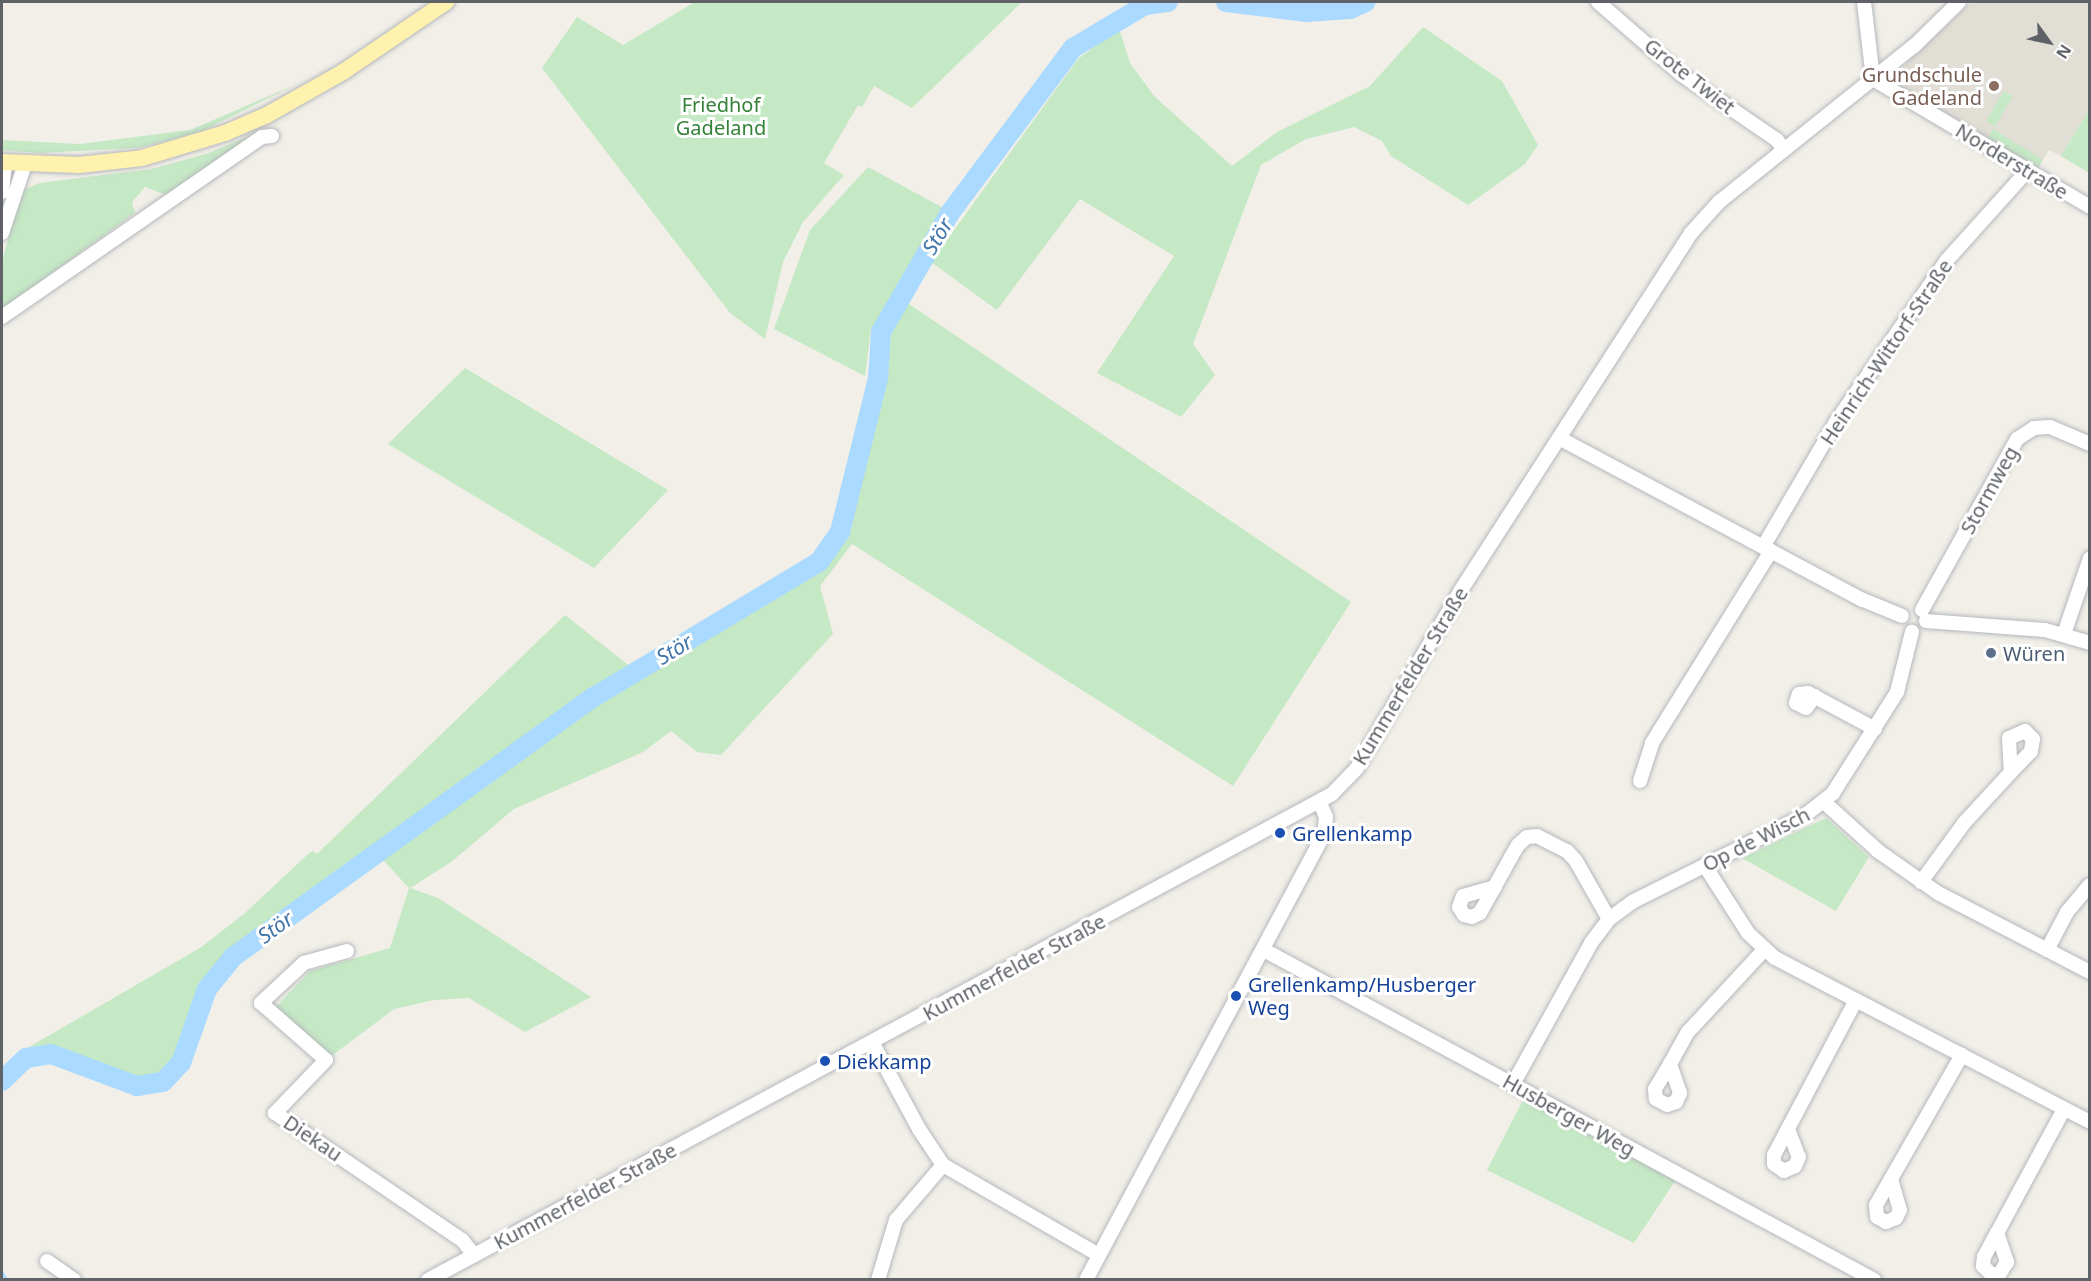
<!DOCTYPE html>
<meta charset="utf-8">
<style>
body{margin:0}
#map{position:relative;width:2091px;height:1281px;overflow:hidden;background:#f1efe8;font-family:"Noto Sans",sans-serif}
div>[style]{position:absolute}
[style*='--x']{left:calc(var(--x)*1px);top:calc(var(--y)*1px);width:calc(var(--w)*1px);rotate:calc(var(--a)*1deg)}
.education>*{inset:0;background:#e1ded6}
.green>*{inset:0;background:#c5e8c5}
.stream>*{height:3px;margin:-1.5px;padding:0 1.5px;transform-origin:1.5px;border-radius:1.5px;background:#aadaff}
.river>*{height:20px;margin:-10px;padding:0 10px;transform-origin:10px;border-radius:10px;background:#aadaff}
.roads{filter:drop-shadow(0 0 2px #b5b8bc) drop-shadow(0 0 2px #b5b8bc)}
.minor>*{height:14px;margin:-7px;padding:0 7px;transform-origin:7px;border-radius:7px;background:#fff}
.major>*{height:16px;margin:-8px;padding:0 8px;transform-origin:8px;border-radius:8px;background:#fff2af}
.dots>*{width:16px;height:16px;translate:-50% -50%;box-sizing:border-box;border:3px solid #fff;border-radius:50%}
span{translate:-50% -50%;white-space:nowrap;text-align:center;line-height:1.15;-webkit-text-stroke:6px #fff;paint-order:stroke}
.education-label{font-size:20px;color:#785e54}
.right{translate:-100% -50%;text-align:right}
.street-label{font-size:20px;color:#5f6368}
.park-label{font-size:20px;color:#348238}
.service-label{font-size:20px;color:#4e5e75}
.left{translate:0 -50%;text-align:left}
.transit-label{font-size:20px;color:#164399}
.water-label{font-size:21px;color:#4174aa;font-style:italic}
.frame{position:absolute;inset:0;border:3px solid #5f6368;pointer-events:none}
.north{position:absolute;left:2019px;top:12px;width:60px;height:60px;-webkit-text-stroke:4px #fff;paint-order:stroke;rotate:123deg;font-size:16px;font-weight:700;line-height:24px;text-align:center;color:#5f6368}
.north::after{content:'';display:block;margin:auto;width:21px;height:27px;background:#5f6368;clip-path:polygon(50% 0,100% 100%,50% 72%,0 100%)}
</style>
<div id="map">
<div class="education">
<i style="clip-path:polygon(1972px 2px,2089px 2px,2089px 110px,2061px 156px,2049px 150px,2038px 168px,1893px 82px,1892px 77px)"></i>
</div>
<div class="green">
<i style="clip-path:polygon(695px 2px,1022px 2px,912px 108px,874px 86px,862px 107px,858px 105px,824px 163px,844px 175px,803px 222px,783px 262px,765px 339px,730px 313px,542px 68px,577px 17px,623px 45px)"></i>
<i style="clip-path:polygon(1423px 27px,1502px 81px,1538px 145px,1525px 164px,1468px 205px,1391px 156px,1382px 141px,1354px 127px,1306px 139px,1261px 165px,1193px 344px,1215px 375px,1181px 417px,1097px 373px,1174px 256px,1080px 199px,997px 310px,931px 262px,1078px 59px,1119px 28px,1130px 63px,1154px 96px,1232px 166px,1277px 132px,1370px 86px)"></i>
<i style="clip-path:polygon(297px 84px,200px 132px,137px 148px,39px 153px,2px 150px,2px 140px,80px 144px,190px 130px)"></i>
<i style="clip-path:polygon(2004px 91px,2013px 96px,1995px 126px,1986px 121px)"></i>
<i style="clip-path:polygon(2089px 110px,2089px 173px,2061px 156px)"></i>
<i style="clip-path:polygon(1993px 129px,2043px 160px,2038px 168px,1988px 138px)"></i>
<i style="clip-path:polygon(261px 131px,166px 195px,145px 187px,132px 202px,135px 213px,2px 309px,2px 262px,21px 191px,39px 183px,152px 169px,209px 153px)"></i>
<i style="clip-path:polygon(868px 167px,947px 210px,871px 329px,865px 376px,774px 329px,810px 230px)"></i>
<i style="clip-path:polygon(906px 302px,1351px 602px,1233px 786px,852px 544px,820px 586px,833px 634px,721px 755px,697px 752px,671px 731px,643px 752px,514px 809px,451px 862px,410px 888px,438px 898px,591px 997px,525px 1032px,469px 998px,434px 1000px,394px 1009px,330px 1057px,274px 1009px,310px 971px,390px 948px,409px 888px,373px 849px,334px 876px,338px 881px,233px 957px,207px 989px,181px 1063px,163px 1082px,137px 1086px,51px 1054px,26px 1058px,29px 1047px,200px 948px,244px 914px,307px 855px,312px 851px,317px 854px,565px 615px,632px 668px,607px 681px,611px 698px,816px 575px,843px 537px,887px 376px,892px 327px)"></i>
<i style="clip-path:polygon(465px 368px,668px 490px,594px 568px,388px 444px)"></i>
<i style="clip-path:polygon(1826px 818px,1869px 857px,1836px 911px,1742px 858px)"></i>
<i style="clip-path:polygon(1524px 1098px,1675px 1181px,1634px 1243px,1487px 1170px)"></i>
</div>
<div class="stream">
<i style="--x:2;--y:1273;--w:9;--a:54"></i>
</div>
<div class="river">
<i style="--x:1226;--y:2;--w:81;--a:7.1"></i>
<i style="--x:1306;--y:12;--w:44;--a:-3.9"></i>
<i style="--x:1350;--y:9;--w:17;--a:-24"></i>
<i style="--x:2;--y:1081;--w:33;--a:-44"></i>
<i style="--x:26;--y:1058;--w:25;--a:-9"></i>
<i style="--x:51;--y:1054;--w:92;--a:20.4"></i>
<i style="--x:137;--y:1086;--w:26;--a:-9"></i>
<i style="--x:163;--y:1082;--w:26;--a:-47"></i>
<i style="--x:181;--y:1063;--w:78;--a:-70.6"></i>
<i style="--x:207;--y:989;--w:41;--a:-50.9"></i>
<i style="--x:233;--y:957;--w:445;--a:-35.8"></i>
<i style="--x:594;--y:697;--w:262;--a:-31"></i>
<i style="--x:819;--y:562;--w:37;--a:-55"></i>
<i style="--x:840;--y:532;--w:158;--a:-76.1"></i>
<i style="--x:878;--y:379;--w:47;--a:-86.3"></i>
<i style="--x:881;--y:332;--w:138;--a:-59.9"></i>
<i style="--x:950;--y:213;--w:206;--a:-53.3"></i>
<i style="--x:1073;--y:48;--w:84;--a:-30.8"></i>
<i style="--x:1145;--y:5;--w:23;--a:-7"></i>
</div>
<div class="roads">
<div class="minor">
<i style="--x:1598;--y:2;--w:111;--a:41"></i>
<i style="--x:1682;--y:75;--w:115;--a:34.4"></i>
<i style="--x:1777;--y:140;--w:11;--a:56"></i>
<i style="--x:1864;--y:2;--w:78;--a:83.3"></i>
<i style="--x:1873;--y:79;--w:252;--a:30.5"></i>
<i style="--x:2;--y:192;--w:30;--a:-84"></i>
<i style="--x:2;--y:233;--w:73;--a:-71.6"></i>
<i style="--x:2;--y:317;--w:316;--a:-34.7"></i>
<i style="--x:262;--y:137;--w:10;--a:-6"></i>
<i style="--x:1559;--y:438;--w:344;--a:28.1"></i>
<i style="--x:1863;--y:600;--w:42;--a:22.3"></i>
<i style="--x:1763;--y:547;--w:145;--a:-59.7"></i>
<i style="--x:1836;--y:422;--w:196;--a:-55.6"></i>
<i style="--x:1947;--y:260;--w:121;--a:-48"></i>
<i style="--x:1922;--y:610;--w:196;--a:-60.9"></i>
<i style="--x:2017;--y:439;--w:20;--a:-33"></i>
<i style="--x:2034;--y:428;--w:16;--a:-4"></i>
<i style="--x:2050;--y:427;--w:43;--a:23"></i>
<i style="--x:1926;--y:621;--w:119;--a:4.3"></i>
<i style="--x:2045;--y:630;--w:47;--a:16.1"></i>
<i style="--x:2064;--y:634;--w:80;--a:-71.1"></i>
<i style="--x:1815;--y:696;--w:15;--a:127"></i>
<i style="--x:1806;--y:708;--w:11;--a:-153"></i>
<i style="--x:1796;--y:703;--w:9;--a:-72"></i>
<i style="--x:1799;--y:694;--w:9;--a:-6"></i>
<i style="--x:1808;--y:693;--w:76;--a:28.2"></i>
<i style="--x:1640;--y:781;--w:40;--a:-72"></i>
<i style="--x:1652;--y:743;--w:226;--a:-58.2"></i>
<i style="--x:1824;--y:802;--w:73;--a:42.2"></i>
<i style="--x:1878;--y:851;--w:73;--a:35"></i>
<i style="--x:1938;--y:893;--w:171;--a:27.5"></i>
<i style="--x:1705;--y:866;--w:80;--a:57.3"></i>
<i style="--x:1748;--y:933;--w:37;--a:43"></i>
<i style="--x:1775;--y:958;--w:355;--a:27.5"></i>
<i style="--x:1921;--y:882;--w:73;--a:-53.9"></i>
<i style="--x:1964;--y:823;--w:69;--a:-47.3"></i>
<i style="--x:2011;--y:772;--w:29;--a:-46"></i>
<i style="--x:2031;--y:751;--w:12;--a:-81"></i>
<i style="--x:2033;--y:739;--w:11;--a:-135"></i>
<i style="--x:2025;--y:731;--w:17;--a:156"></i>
<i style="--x:2009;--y:738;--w:34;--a:87"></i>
<i style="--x:1495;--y:887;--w:33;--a:164"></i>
<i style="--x:1463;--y:896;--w:12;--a:110"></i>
<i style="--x:1459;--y:907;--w:9;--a:58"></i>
<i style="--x:1464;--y:915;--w:8;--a:14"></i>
<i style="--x:1472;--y:917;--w:9;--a:-27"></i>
<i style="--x:1480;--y:913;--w:64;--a:-61"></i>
<i style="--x:1511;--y:857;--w:14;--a:-60"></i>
<i style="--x:1518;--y:845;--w:12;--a:-42"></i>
<i style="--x:1527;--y:837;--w:10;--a:-6"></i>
<i style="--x:1537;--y:836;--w:34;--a:27"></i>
<i style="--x:1567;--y:851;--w:13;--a:48"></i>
<i style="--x:1576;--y:861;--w:67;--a:60.4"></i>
<i style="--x:1264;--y:950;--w:694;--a:28.41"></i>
<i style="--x:2047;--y:950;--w:43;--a:-62.2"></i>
<i style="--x:2067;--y:912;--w:35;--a:-50"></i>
<i style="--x:347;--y:951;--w:45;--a:164.4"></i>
<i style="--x:304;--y:963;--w:59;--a:137.1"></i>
<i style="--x:261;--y:1003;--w:86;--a:41.2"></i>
<i style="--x:326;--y:1060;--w:74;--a:133.9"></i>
<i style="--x:275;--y:1113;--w:227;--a:34.2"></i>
<i style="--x:463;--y:1241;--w:18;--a:52"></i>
<i style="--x:872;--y:1042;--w:99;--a:61.6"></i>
<i style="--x:919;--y:1129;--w:43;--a:56.3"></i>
<i style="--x:943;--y:1165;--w:180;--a:30"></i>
<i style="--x:1670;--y:1064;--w:31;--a:71"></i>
<i style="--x:1680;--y:1093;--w:10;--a:114"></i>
<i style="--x:1676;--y:1102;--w:9;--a:162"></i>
<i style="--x:1667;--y:1105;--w:13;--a:-151"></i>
<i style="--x:1656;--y:1099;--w:10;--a:-96"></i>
<i style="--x:1655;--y:1089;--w:29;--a:-59"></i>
<i style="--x:1670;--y:1064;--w:37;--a:-61"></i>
<i style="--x:1688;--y:1032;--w:112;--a:-47.2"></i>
<i style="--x:1513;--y:1084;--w:161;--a:-61"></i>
<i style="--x:1591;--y:943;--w:30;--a:-53"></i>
<i style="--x:1609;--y:919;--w:29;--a:-36"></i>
<i style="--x:1632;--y:902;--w:192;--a:-26.6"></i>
<i style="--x:1804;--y:816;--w:37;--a:-38"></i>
<i style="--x:1833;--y:793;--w:120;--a:-57.6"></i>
<i style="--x:1897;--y:692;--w:62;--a:-76"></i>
<i style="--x:1788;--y:1129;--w:30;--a:69"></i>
<i style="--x:1799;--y:1157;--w:10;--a:114"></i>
<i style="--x:1795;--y:1166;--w:12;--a:156"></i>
<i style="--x:1784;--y:1171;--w:12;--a:-145"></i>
<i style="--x:1774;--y:1164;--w:9;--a:-90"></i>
<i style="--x:1774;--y:1155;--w:175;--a:-62.1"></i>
<i style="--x:1891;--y:1179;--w:32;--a:74"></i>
<i style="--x:1900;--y:1210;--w:9;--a:117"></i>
<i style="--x:1896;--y:1218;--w:11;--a:158"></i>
<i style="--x:1886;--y:1222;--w:10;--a:-151"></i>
<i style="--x:1877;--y:1217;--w:12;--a:-95"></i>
<i style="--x:1876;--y:1205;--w:173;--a:-60.2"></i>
<i style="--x:1997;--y:1233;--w:31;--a:71"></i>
<i style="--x:2007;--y:1262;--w:13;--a:122"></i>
<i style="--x:2000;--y:1273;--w:8;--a:166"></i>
<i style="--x:1992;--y:1275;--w:13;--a:-135"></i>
<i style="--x:1983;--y:1266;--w:9;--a:-84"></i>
<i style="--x:1984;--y:1257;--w:27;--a:-62"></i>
<i style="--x:1997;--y:1233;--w:141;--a:-61.6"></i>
<i style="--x:47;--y:1261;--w:33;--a:35"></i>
<i style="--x:428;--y:1280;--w:1026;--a:-28.26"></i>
<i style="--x:1332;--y:794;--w:36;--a:-46"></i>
<i style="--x:1357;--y:768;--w:206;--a:-59.7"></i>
<i style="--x:1461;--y:590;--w:425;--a:-57.2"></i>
<i style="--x:1691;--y:233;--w:42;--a:-47.9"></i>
<i style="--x:1719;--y:202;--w:250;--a:-38.7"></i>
<i style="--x:1914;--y:46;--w:63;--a:-44.4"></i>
<i style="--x:878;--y:1280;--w:63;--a:-73.3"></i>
<i style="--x:896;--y:1220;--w:72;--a:-49.5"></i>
<i style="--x:1086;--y:1280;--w:506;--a:-61.91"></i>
<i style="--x:1324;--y:834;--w:17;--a:-83"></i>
<i style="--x:1326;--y:817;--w:15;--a:-113"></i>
</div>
<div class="major">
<i style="--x:2;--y:162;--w:77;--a:2.2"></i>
<i style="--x:79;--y:165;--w:63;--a:-6.3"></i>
<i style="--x:142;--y:158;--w:87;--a:-16.8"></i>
<i style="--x:225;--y:133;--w:46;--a:-23.2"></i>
<i style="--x:267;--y:115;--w:87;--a:-29.5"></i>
<i style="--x:343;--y:72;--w:125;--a:-34.2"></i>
</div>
</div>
<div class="dots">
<i style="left:1994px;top:86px;background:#8d6e63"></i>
<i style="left:1991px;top:653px;background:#5c6f8a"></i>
<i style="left:1280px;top:833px;background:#1a4fb4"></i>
<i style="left:1236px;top:996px;background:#1a4fb4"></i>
<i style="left:825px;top:1061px;background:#1a4fb4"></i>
</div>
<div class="education-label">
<span class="right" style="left:1982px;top:86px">Grundschule<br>Gadeland</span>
</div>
<div class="street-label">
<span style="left:1690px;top:76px;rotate:38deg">Grote Twiet</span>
<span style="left:2012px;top:161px;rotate:31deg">Norderstraße</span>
<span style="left:1886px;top:352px;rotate:-56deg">Heinrich-Wittorf-Straße</span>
<span style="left:1989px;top:490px;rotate:-61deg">Stormweg</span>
<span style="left:1410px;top:676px;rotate:-59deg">Kummerfelder Straße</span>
<span style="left:1756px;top:839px;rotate:-27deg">Op de Wisch</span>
<span style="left:1014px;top:967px;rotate:-28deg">Kummerfelder Straße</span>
<span style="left:1569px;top:1115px;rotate:29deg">Husberger Weg</span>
<span style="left:313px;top:1138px;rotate:34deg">Diekau</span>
<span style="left:585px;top:1196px;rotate:-28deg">Kummerfelder Straße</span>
</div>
<div class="park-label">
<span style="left:721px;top:116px">Friedhof<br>Gadeland</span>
</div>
<div class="service-label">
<span class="left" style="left:2003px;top:653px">Würen</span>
</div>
<div class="transit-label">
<span class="left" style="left:1292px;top:833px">Grellenkamp</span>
<span class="left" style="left:1248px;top:996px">Grellenkamp/Husberger<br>Weg</span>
<span class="left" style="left:837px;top:1061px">Diekkamp</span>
</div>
<div class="water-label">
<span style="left:937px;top:236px;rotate:-59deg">Stör</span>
<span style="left:674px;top:649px;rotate:-31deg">Stör</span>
<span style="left:275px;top:927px;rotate:-36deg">Stör</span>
</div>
<div class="frame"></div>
<div class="north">N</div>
</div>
